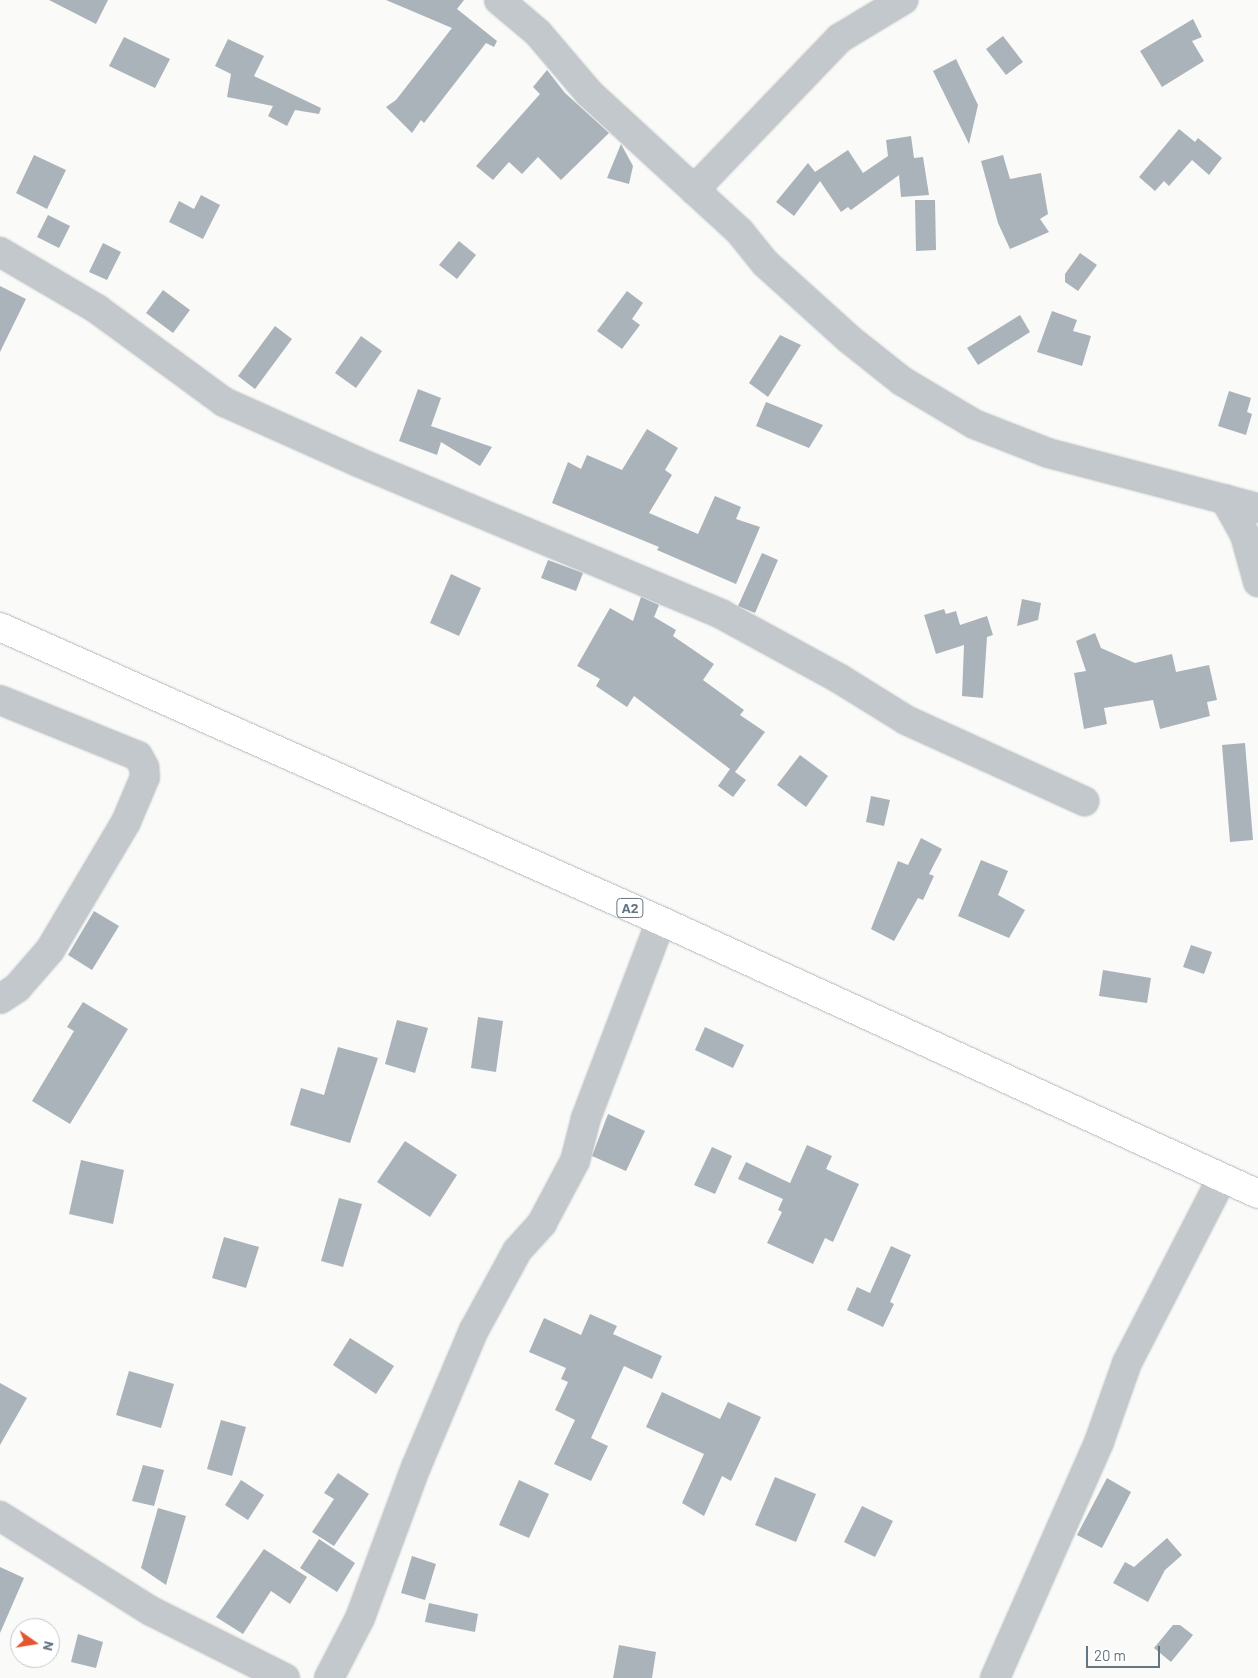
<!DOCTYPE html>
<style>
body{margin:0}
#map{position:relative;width:1258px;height:1678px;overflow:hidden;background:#fafaf8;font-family:Barlow,sans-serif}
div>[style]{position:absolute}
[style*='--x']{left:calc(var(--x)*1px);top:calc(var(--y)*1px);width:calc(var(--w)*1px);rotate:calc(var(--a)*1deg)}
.building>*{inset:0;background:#aab3b9}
.roads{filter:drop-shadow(0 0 1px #b4b9bd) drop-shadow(0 0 1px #b4b9bd)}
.minor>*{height:28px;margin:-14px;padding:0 14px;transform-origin:14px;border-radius:14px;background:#c3c8cc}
.highway>*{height:28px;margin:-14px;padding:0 14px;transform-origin:14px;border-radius:14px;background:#fff}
span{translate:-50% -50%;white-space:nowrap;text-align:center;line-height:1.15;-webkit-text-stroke:5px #fff;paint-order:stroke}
.shield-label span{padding:1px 4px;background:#fff;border:1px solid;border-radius:4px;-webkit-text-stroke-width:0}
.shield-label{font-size:14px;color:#657683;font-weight:700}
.north{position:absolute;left:10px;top:1618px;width:50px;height:50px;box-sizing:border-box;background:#fff;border:1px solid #c1c8cd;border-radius:50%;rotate:103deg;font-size:14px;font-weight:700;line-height:20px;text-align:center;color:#657683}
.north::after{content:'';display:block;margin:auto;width:18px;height:22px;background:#e4572e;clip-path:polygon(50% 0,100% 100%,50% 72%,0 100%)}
.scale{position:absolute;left:1086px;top:1646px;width:74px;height:22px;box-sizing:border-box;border:2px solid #657683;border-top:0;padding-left:6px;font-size:15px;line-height:18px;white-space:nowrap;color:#657683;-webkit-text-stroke:4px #fff;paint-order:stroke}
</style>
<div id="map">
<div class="building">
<i style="clip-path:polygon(49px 0,108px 0,96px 24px)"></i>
<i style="clip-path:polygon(386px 0,464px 0,457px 9px,497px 41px,494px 47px,486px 43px,424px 123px,421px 120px,412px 133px,386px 107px,396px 100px,452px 28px)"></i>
<i style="clip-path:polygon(1193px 19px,1202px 37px,1192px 41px,1204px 61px,1162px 87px,1140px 51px)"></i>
<i style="clip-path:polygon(1003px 36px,1023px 62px,1006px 75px,986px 49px)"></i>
<i style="clip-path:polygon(124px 37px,170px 59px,155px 88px,109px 66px)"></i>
<i style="clip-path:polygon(228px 39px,264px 56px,254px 76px,321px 108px,319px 114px,295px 110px,287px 126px,268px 116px,273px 106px,227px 97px,231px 74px,215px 66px)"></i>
<i style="clip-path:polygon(956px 59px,978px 105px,969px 144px,933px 71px)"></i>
<i style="clip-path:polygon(547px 70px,565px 93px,609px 133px,561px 180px,538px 157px,522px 174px,509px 162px,493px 180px,476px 166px,540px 94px,533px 87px)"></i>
<i style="clip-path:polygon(1179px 129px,1195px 142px,1198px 138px,1222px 158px,1209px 175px,1192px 160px,1169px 186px,1164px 181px,1155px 191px,1139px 177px)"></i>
<i style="clip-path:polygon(911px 136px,914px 158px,923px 157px,929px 195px,901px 197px,899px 175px,851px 210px,848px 207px,841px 212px,820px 181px,794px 216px,776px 202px,808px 163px,815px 172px,848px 150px,863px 173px,888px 156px,886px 140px)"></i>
<i style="clip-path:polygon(621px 144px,633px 166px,629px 184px,607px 178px)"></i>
<i style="clip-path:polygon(34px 155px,66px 170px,47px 209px,16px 193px)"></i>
<i style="clip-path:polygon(1003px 155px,1010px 179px,1041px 173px,1048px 214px,1040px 219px,1049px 232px,1010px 249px,998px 223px,981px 161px)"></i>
<i style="clip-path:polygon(201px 195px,220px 205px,203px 239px,169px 222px,179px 201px,194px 209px)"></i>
<i style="clip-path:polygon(915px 200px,935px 200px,936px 250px,916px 251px)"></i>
<i style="clip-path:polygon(48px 215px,70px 226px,59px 248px,37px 237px)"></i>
<i style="clip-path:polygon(459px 241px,476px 255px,457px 279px,439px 265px)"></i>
<i style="clip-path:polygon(103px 243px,121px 252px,107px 280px,89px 272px)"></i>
<i style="clip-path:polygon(1080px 253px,1097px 265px,1078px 291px,1065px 282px,1065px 274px)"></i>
<i style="clip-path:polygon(0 286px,26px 299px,0 352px)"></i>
<i style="clip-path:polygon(163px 290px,190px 310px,173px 333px,146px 313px)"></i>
<i style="clip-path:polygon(627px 291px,643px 303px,632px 319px,640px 325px,622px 349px,597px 331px)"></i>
<i style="clip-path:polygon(1052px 311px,1077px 320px,1073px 331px,1091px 336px,1082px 366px,1037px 352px)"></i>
<i style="clip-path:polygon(1020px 315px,1030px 332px,978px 365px,967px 348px)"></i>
<i style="clip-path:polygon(275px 326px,292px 339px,255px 389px,238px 376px)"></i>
<i style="clip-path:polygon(780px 335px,801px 345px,768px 397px,749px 383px)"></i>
<i style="clip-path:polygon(361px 336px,382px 351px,356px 388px,335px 373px)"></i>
<i style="clip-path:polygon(418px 389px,441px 398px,431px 426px,492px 447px,480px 466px,441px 442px,437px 455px,399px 441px)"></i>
<i style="clip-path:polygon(1229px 391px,1251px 398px,1247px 412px,1252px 414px,1246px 435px,1218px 426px)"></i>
<i style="clip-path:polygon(766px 402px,823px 425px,809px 448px,756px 426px)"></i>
<i style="clip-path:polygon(647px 429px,678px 448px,665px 470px,672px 475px,649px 513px,698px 534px,715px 496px,741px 507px,736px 519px,760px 527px,736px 584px,657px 550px,659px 547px,552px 503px,568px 462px,581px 469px,587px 455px,622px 470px)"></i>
<i style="clip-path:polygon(762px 553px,778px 560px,755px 613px,738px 606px)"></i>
<i style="clip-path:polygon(548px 560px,583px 573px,576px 591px,541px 578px)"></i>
<i style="clip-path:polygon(451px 574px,481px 588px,459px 636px,430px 623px)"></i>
<i style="clip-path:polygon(641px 597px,659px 605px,654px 617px,676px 630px,673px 636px,714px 664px,703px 680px,744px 710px,740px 715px,765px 732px,735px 772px,746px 780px,733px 797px,718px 786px,730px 769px,634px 696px,627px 707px,596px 686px,600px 679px,577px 666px,610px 608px,633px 621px)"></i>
<i style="clip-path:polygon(1022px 599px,1041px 603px,1038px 620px,1017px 626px)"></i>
<i style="clip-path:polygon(944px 609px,946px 614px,956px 611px,960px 625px,987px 616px,993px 635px,987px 637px,983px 698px,962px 696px,964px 645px,936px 654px,924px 615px)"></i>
<i style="clip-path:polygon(1095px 633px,1101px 648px,1135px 663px,1172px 654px,1176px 672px,1209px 665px,1217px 700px,1207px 702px,1210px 716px,1160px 729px,1153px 700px,1104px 708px,1107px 724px,1084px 729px,1074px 673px,1086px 671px,1076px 641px)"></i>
<i style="clip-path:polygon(1245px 743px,1253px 840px,1230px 842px,1222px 745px)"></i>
<i style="clip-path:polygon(800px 755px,828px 776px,806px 807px,777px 785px)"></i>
<i style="clip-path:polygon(871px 796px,890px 800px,884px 826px,866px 822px)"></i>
<i style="clip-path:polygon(921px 838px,942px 849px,929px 874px,934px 876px,923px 900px,918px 898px,894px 941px,871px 929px,898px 861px,908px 865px)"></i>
<i style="clip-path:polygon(981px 860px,1008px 871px,998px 895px,1025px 910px,1009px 938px,958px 916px)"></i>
<i style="clip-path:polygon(94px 911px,119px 926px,92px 970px,68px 955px)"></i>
<i style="clip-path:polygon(1191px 945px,1212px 952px,1204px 974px,1183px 967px)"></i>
<i style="clip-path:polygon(1103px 970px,1151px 978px,1147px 1003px,1099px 996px)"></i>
<i style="clip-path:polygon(83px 1002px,128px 1029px,70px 1124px,32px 1101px,74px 1031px,67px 1027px)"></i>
<i style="clip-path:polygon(478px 1017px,503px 1021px,496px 1072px,471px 1068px)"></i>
<i style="clip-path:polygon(397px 1020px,428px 1028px,415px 1073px,385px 1064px)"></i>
<i style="clip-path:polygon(705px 1027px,744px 1045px,733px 1068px,695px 1050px)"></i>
<i style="clip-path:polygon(338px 1047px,378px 1058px,350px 1143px,290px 1125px,301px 1088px,324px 1095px)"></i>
<i style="clip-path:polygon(608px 1114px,645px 1131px,626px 1171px,592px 1156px)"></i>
<i style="clip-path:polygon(405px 1141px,457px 1175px,430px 1217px,377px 1182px)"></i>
<i style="clip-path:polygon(807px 1145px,832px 1156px,826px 1169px,859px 1184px,833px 1242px,825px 1238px,813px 1264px,767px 1243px,782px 1212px,778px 1210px,783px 1199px,738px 1179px,746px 1162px,790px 1183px)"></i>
<i style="clip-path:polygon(712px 1147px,732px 1156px,715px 1194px,694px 1185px)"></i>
<i style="clip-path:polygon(81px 1160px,124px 1170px,113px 1224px,69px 1214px)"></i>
<i style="clip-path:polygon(339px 1198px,362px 1204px,343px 1267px,321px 1261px)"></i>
<i style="clip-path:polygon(224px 1237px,259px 1247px,246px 1288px,212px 1278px)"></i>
<i style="clip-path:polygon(891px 1246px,911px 1255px,890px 1302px,894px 1304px,883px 1327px,847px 1310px,857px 1287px,870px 1293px)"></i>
<i style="clip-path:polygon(590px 1314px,617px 1326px,613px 1334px,662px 1356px,652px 1379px,624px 1366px,591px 1438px,608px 1446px,591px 1481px,554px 1464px,575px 1420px,555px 1410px,568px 1382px,561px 1379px,566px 1368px,529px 1352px,544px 1318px,581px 1335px)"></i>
<i style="clip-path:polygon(350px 1338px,394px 1366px,376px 1394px,333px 1365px)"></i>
<i style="clip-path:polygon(129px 1371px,174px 1384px,161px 1428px,116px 1415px)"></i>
<i style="clip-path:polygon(0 1383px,27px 1398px,0 1445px)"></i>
<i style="clip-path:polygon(662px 1392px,720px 1419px,728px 1402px,761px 1417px,731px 1481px,722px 1476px,704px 1516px,682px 1503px,704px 1454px,646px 1427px)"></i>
<i style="clip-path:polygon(221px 1420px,246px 1427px,232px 1476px,207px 1469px)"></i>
<i style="clip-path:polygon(143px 1465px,164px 1470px,154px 1506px,132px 1501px)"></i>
<i style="clip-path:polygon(338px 1473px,369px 1494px,334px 1546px,312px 1532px,334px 1499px,324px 1493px)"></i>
<i style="clip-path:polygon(775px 1477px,816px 1494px,796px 1542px,755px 1525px)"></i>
<i style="clip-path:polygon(1107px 1478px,1131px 1492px,1102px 1548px,1077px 1535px)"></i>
<i style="clip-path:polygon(241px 1480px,264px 1495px,248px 1520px,225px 1505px)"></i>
<i style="clip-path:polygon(519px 1480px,549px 1494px,529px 1538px,499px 1525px)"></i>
<i style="clip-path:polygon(862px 1506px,893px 1521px,875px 1557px,844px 1542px)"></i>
<i style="clip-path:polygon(158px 1508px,186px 1516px,166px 1585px,141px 1568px)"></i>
<i style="clip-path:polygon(1167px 1538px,1182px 1555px,1165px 1570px,1148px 1602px,1113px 1583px,1125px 1562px,1134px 1567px)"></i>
<i style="clip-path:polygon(319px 1539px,355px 1563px,337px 1592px,300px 1568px)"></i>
<i style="clip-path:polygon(264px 1549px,307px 1577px,290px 1604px,271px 1591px,243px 1634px,216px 1617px)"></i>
<i style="clip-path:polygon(412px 1556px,436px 1564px,425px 1600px,401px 1593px)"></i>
<i style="clip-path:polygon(0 1567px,24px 1578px,0 1633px)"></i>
<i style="clip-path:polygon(429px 1603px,478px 1614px,475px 1632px,425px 1622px)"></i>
<i style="clip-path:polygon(1173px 1625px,1180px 1625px,1193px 1635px,1171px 1662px,1154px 1648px)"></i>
<i style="clip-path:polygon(78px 1634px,103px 1642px,96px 1668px,71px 1662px)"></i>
<i style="clip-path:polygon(619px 1645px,656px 1652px,652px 1678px,613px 1678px)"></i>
</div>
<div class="roads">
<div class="minor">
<i style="--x:499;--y:0;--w:51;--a:40.2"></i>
<i style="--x:538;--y:33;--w:79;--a:49.6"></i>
<i style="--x:589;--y:93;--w:205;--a:42.6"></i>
<i style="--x:740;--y:232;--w:40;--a:51"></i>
<i style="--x:765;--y:263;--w:113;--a:42.1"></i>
<i style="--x:849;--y:339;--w:68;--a:38.4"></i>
<i style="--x:902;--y:381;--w:84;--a:30.8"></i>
<i style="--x:974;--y:424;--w:79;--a:21.4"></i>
<i style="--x:1048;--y:453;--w:217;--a:14.7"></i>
<i style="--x:694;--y:190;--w:211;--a:-46.2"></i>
<i style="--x:840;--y:38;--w:74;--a:-31.1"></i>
<i style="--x:0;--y:252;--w:113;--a:30.4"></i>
<i style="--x:97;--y:309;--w:157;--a:36.2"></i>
<i style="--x:224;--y:402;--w:147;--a:24.1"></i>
<i style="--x:358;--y:462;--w:394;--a:22.7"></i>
<i style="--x:721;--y:614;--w:136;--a:28.6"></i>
<i style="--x:840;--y:679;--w:78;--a:31.8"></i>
<i style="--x:906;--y:720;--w:196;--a:24.5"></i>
<i style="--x:1225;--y:499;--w:41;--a:60.9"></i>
<i style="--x:1245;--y:535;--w:49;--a:74.5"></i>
<i style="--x:0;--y:700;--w:149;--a:22.1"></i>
<i style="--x:138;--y:756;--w:13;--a:61"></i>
<i style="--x:144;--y:767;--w:10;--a:84"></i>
<i style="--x:145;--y:777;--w:49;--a:112.9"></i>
<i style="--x:126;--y:822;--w:149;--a:120.7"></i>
<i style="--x:50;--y:950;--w:50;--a:131"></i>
<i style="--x:17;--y:988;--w:20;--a:147"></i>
<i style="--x:0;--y:1516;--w:178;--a:32.2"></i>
<i style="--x:151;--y:1611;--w:150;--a:26.6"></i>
<i style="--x:329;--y:1678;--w:68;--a:-62.7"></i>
<i style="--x:360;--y:1618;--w:161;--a:-69.7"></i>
<i style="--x:416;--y:1467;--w:149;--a:-67.1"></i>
<i style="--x:474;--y:1330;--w:90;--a:-61.4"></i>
<i style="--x:517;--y:1251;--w:38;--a:-48"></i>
<i style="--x:542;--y:1223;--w:70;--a:-62"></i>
<i style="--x:575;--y:1161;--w:44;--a:-75.7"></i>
<i style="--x:586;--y:1118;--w:211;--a:-69.2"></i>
<i style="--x:995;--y:1678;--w:258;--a:-66.2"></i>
<i style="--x:1099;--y:1442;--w:84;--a:-70.5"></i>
<i style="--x:1127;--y:1363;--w:208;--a:-62.8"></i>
</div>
<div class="highway">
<i style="--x:0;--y:627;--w:723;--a:23.98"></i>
<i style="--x:661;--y:921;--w:656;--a:24.57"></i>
</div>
</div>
<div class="shield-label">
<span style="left:630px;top:908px">A2</span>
</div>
<div class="north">N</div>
<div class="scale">20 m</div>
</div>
